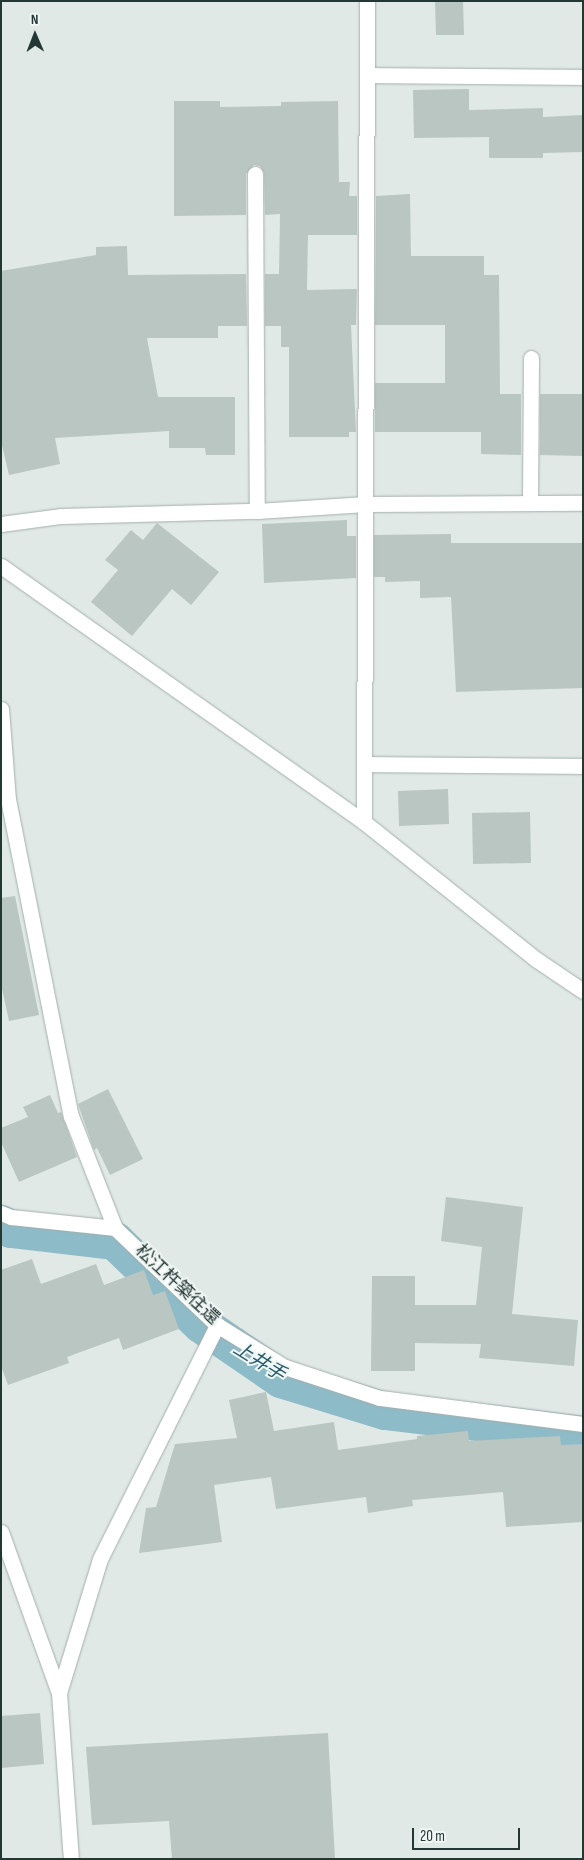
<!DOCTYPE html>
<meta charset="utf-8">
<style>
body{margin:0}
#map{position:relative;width:584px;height:1860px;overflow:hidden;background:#e0e9e6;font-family:"Sofia Sans Condensed","Noto Sans JP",sans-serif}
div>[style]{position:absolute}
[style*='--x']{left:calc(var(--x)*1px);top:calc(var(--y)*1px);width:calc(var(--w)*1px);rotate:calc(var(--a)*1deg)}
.canal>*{height:38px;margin:-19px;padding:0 19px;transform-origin:19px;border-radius:19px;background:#8ebbc8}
.building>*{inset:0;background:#b9c6c2}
.roads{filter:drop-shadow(0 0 1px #a4b0ad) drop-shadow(0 0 1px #a4b0ad)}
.minor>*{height:15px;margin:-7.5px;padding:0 7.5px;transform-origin:7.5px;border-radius:7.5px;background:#fff}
span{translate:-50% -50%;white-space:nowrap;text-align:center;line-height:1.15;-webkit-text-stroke:4px #f0f6f3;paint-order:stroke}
.street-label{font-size:18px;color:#233733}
.water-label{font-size:19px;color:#255b6b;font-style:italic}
.frame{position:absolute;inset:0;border:2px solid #233733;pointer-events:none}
.north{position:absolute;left:10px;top:10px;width:50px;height:50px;-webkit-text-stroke:4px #f0f6f3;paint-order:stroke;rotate:359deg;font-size:14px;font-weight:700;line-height:20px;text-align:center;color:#233733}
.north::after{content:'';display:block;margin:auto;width:18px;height:22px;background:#233733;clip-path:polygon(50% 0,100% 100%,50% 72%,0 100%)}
.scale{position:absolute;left:412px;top:1828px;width:108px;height:22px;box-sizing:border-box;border:2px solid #233733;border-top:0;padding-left:6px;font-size:15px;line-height:18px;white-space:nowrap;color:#233733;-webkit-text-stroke:4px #f0f6f3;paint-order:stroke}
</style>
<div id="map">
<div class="canal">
<i style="--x:1;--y:1224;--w:11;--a:27"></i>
<i style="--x:11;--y:1229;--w:105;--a:6.6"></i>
<i style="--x:115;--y:1241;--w:120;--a:44"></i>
<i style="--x:201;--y:1324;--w:97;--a:34.5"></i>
<i style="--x:281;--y:1379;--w:109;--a:17.1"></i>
<i style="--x:385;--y:1411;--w:199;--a:6.9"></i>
</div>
<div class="building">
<i style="clip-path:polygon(435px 1px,463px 1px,464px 35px,436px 35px)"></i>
<i style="clip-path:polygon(469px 89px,469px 110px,543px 108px,543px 117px,583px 115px,583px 152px,543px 153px,543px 158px,489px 158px,489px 137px,414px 138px,413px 90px)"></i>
<i style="clip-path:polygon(174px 101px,220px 101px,220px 107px,281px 106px,281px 102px,338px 101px,339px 182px,350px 182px,349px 196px,357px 196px,357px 235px,308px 235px,307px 290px,357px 289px,356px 325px,351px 325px,356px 432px,349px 432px,349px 437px,289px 437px,289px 347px,281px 347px,281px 326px,265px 326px,265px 274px,279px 274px,280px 214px,265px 215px,264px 173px,260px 166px,254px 165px,246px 174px,246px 215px,174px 216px)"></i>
<i style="clip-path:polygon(410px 194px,411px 256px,484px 256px,484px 275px,499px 275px,500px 394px,521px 394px,521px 455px,481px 454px,481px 432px,375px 432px,375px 383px,445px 383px,445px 325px,375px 325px,376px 196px)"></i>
<i style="clip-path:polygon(127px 246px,128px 275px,246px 274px,247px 326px,218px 326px,218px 338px,147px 338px,158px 397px,235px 397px,235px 455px,206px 455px,205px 448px,169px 448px,169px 431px,55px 438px,60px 464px,9px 475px,1px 441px,1px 271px,96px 255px,96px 247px)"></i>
<i style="clip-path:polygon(540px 394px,583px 394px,583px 456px,540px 455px)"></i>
<i style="clip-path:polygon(347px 520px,347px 536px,356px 536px,356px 578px,264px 583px,262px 524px)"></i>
<i style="clip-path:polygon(157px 523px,219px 572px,191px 605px,172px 589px,132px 636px,91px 602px,118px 570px,105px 560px,131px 530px,143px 540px)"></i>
<i style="clip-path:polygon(451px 534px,451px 543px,583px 543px,583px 688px,456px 692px,451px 597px,420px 598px,420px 581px,385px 582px,385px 577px,374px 577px,374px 535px)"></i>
<i style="clip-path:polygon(448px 789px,449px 824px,399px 826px,398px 791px)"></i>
<i style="clip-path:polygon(530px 812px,531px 863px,473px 864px,472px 813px)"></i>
<i style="clip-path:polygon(15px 896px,39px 1015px,9px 1021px,1px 984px,1px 898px)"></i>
<i style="clip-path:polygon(108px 1089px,143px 1159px,110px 1175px,97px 1148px,94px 1150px,78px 1104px)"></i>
<i style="clip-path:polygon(50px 1095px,58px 1113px,61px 1112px,77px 1157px,19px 1182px,1px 1142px,1px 1128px,28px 1117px,23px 1107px)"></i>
<i style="clip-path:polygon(446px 1197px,523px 1207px,512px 1314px,578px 1320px,574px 1366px,479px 1358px,481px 1344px,415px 1343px,415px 1371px,371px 1371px,372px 1276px,415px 1276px,415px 1305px,476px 1305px,482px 1247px,441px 1241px)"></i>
<i style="clip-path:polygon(32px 1259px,41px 1284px,96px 1264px,104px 1285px,144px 1270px,153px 1295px,165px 1291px,179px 1329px,123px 1350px,119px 1338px,67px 1357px,69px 1363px,8px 1385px,1px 1366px,1px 1270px)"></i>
<i style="clip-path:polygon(266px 1392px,274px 1431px,334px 1422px,338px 1450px,417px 1439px,417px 1436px,468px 1431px,469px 1441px,560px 1436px,561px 1445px,583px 1444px,583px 1522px,506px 1527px,503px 1492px,412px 1500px,413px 1506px,368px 1513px,366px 1497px,276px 1509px,271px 1477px,214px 1485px,222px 1542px,139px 1553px,146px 1508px,156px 1507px,175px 1444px,237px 1438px,229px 1400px)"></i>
<i style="clip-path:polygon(40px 1713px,44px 1764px,1px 1768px,1px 1716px)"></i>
<i style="clip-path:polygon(328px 1733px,335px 1859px,172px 1859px,169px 1821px,92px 1825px,86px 1747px)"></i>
</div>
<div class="roads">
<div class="minor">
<i style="--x:367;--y:75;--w:216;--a:0.5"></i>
<i style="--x:255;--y:174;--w:337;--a:89.7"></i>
<i style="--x:530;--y:501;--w:143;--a:-89.6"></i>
<i style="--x:1;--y:524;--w:61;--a:-7.6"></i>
<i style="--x:61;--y:516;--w:196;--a:-1.5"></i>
<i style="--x:257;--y:511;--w:109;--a:-3.7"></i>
<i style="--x:366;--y:504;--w:217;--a:-0.3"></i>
<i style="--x:1;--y:566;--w:444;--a:35.2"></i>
<i style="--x:364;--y:822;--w:221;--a:38.6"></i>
<i style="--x:537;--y:960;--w:55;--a:34"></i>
<i style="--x:1;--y:709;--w:90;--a:85.6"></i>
<i style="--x:8;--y:799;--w:323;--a:78.8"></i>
<i style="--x:71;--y:1116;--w:120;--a:68.6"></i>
<i style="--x:365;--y:764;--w:218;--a:0.5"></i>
<i style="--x:364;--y:822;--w:821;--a:-89.79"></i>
<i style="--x:1;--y:1213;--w:11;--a:22"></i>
<i style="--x:11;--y:1217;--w:105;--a:6"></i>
<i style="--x:115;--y:1228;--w:141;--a:43.6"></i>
<i style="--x:217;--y:1325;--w:80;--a:31.7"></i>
<i style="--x:285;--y:1367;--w:100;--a:18.1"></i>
<i style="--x:380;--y:1398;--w:205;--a:7.3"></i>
<i style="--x:1;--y:1532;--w:171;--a:70.2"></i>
<i style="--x:59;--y:1693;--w:166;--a:85.9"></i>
<i style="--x:59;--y:1693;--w:140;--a:-73"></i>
<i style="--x:100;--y:1559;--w:262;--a:-63.4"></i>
</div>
</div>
<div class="street-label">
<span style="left:177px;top:1285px;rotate:43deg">松江杵築往還</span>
</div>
<div class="water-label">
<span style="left:259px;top:1362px;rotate:32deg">上井手</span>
</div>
<div class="frame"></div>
<div class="north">N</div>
<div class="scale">20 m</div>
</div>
